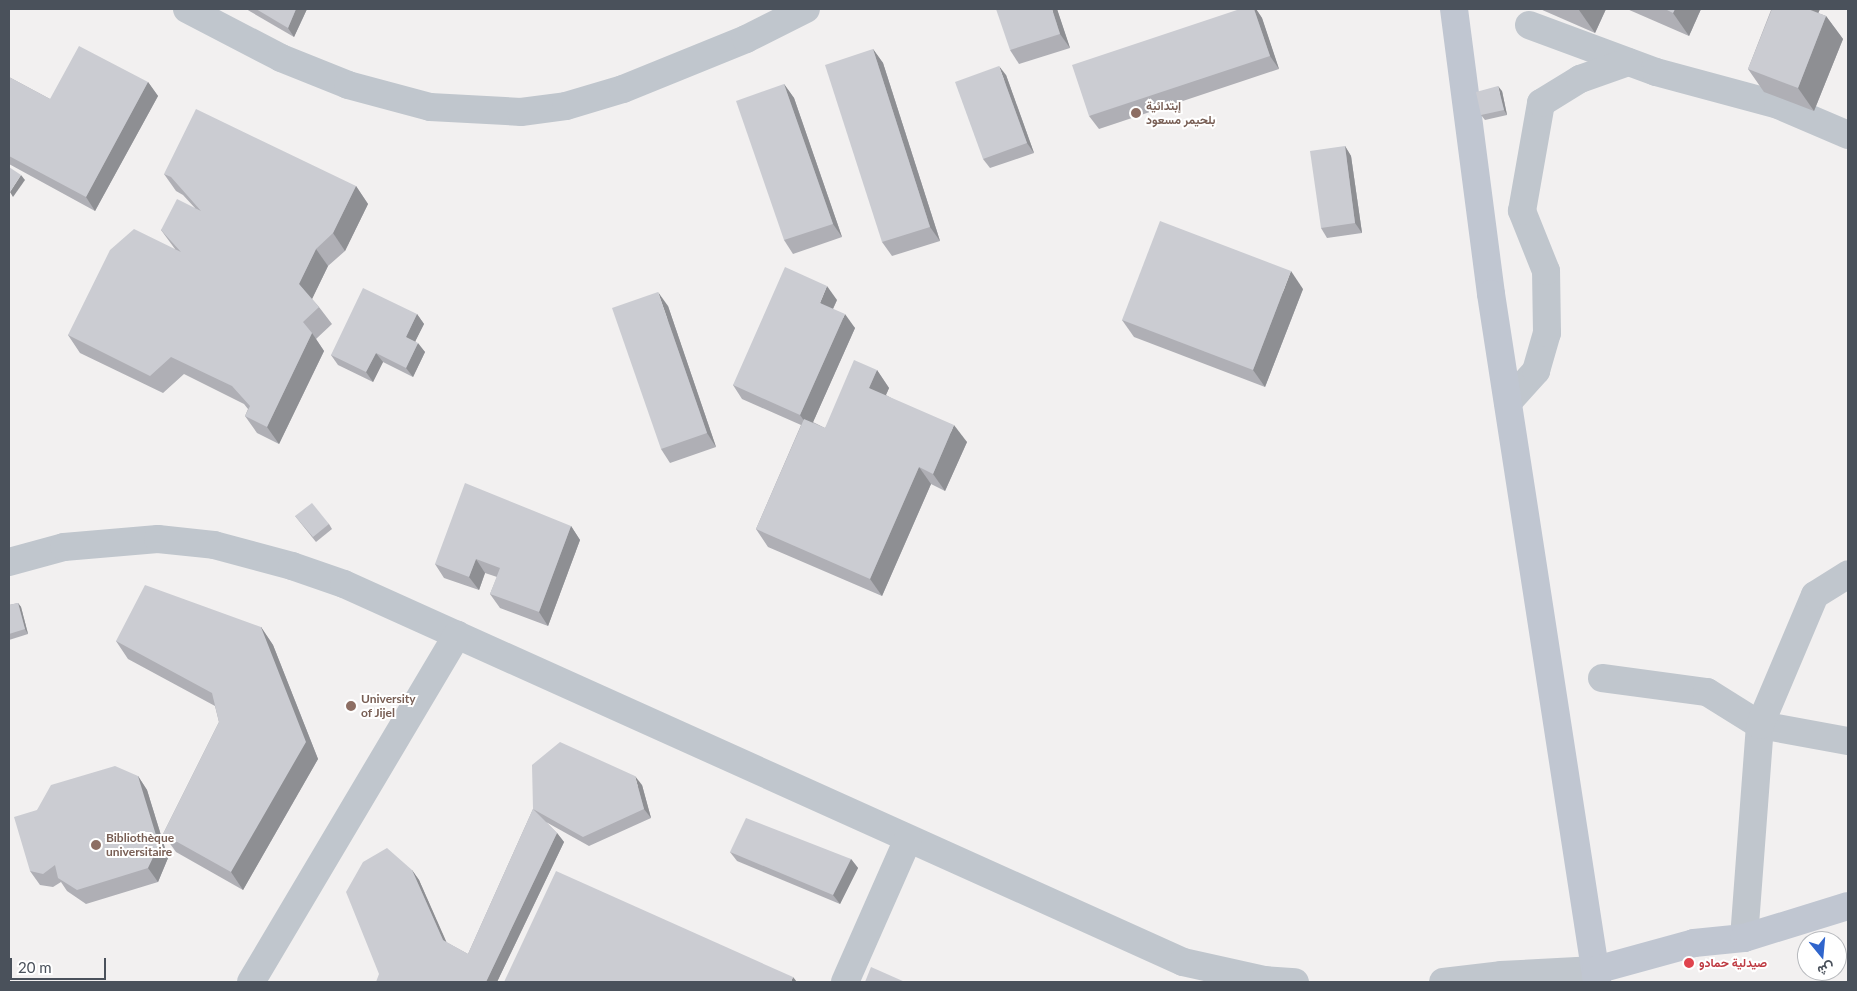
<!DOCTYPE html>
<meta charset="utf-8">
<style>
body{margin:0}
#map{position:relative;width:1857px;height:991px;overflow:hidden;background:#f2f0f0;font-family:Lato,Vazirmatn,sans-serif}
div>[style]{position:absolute}
[style*='--x']{left:calc(var(--x)*1px);top:calc(var(--y)*1px);width:calc(var(--w)*1px);rotate:calc(var(--a)*1deg)}
.street>*{height:28px;margin:-14px;padding:0 14px;transform-origin:14px;border-radius:14px;background:#c0c6cd}
.secondary>*{height:28px;margin:-14px;padding:0 14px;transform-origin:14px;border-radius:14px;background:#c0c6d1}
.wall>*{inset:0;background:#afafb5}
.shaded-wall>*{inset:0;background:#8e8f93}
.building>*{inset:0;background:#cbccd2}
.dots>*{width:14px;height:14px;translate:-50% -50%;box-sizing:border-box;border:2px solid #fff;border-radius:50%}
span{translate:-50% -50%;white-space:nowrap;text-align:center;line-height:1.15;-webkit-text-stroke:4px #fff;paint-order:stroke}
.education-label{font-size:12px;color:#785e54;font-weight:700}
.left{translate:0 -50%;text-align:left}
.health-label{font-size:12px;color:#be3a42;font-weight:700}
.frame{position:absolute;inset:0;border:10px solid #4a515b;pointer-events:none}
.north{position:absolute;left:1797px;top:931px;width:50px;height:50px;box-sizing:border-box;background:#fff;border:1px solid #b7b9bd;border-radius:50%;rotate:163deg;font-size:14px;font-weight:700;line-height:20px;text-align:center;color:#4a515b}
.north::after{content:'';display:block;margin:auto;width:18px;height:22px;background:#3065cc;clip-path:polygon(50% 0,100% 100%,50% 72%,0 100%)}
.scale{position:absolute;left:10px;top:958px;width:96px;height:22px;box-sizing:border-box;border:2px solid #4a515b;border-top:0;padding-left:6px;font-size:15px;line-height:18px;white-space:nowrap;color:#4a515b;-webkit-text-stroke:4px #fff;paint-order:stroke}
</style>
<div id="map">
<div class="street">
<i style="--x:187;--y:9;--w:106;--a:27.5"></i>
<i style="--x:281;--y:58;--w:72;--a:21.9"></i>
<i style="--x:348;--y:85;--w:85;--a:15"></i>
<i style="--x:430;--y:107;--w:91;--a:3.1"></i>
<i style="--x:521;--y:112;--w:45;--a:-7.6"></i>
<i style="--x:566;--y:106;--w:59;--a:-16.6"></i>
<i style="--x:623;--y:89;--w:133;--a:-22.1"></i>
<i style="--x:746;--y:39;--w:67;--a:-26.6"></i>
<i style="--x:1529;--y:25;--w:135;--a:20.3"></i>
<i style="--x:1656;--y:72;--w:126;--a:15.1"></i>
<i style="--x:1778;--y:105;--w:76;--a:23.2"></i>
<i style="--x:1508;--y:402;--w:42;--a:-47.9"></i>
<i style="--x:1536;--y:371;--w:40;--a:-74"></i>
<i style="--x:1547;--y:333;--w:62;--a:-90.9"></i>
<i style="--x:1546;--y:271;--w:65;--a:-111.8"></i>
<i style="--x:1522;--y:211;--w:110;--a:-80"></i>
<i style="--x:1541;--y:103;--w:46;--a:-31.6"></i>
<i style="--x:1580;--y:79;--w:51;--a:-19.5"></i>
<i style="--x:9;--y:562;--w:57;--a:-15.3"></i>
<i style="--x:64;--y:547;--w:94;--a:-4.9"></i>
<i style="--x:158;--y:539;--w:56;--a:6.1"></i>
<i style="--x:214;--y:545;--w:81;--a:15.1"></i>
<i style="--x:292;--y:566;--w:55;--a:19.1"></i>
<i style="--x:344;--y:584;--w:920;--a:24.25"></i>
<i style="--x:1183;--y:962;--w:83;--a:12.5"></i>
<i style="--x:1264;--y:980;--w:31;--a:4"></i>
<i style="--x:1602;--y:678;--w:106;--a:7.6"></i>
<i style="--x:1707;--y:692;--w:62;--a:31.9"></i>
<i style="--x:1760;--y:725;--w:89;--a:10.3"></i>
<i style="--x:1744;--y:938;--w:214;--a:-85.7"></i>
<i style="--x:1760;--y:725;--w:141;--a:-67.1"></i>
<i style="--x:1815;--y:595;--w:39;--a:-32"></i>
<i style="--x:251;--y:982;--w:404;--a:-59.3"></i>
<i style="--x:845;--y:982;--w:156;--a:-66.2"></i>
<i style="--x:1443;--y:982;--w:58;--a:-6.9"></i>
<i style="--x:1501;--y:975;--w:95;--a:-3"></i>
</div>
<div class="secondary">
<i style="--x:1454;--y:9;--w:287;--a:82.6"></i>
<i style="--x:1491;--y:294;--w:696;--a:81.24"></i>
<i style="--x:1596;--y:970;--w:102;--a:-15.4"></i>
<i style="--x:1694;--y:943;--w:50;--a:-5.7"></i>
<i style="--x:1744;--y:938;--w:109;--a:-17.1"></i>
</div>
<div class="wall">
<i style="clip-path:polygon(246px 9px,307px 9px,294px 37px)"></i>
<i style="clip-path:polygon(1057px 9px,1070px 48px,1019px 64px,1010px 50px)"></i>
<i style="clip-path:polygon(1240px 9px,1256px 9px,1262px 18px,1279px 69px,1099px 129px,1089px 116px)"></i>
<i style="clip-path:polygon(1540px 9px,1606px 9px,1595px 33px)"></i>
<i style="clip-path:polygon(1627px 9px,1701px 9px,1689px 36px)"></i>
<i style="clip-path:polygon(1767px 9px,1820px 9px,1818px 13px,1826px 16px,1843px 39px,1814px 111px,1764px 92px,1748px 69px,1771px 10px)"></i>
<i style="clip-path:polygon(873px 49px,883px 63px,940px 241px,892px 256px,882px 242px)"></i>
<i style="clip-path:polygon(1006px 75px,1034px 153px,990px 168px,983px 159px)"></i>
<i style="clip-path:polygon(9px 77px,50px 99px,148px 82px,158px 96px,95px 211px,9px 164px)"></i>
<i style="clip-path:polygon(784px 84px,794px 98px,842px 237px,793px 254px,784px 240px)"></i>
<i style="clip-path:polygon(1502px 91px,1507px 115px,1485px 120px,1481px 115px)"></i>
<i style="clip-path:polygon(1345px 146px,1351px 156px,1362px 233px,1327px 238px,1321px 228px)"></i>
<i style="clip-path:polygon(164px 174px,356px 186px,368px 204px,345px 251px,328px 266px,312px 299px,319px 307px,332px 324px,316px 339px,324px 351px,279px 444px,257px 433px,245px 416px,248px 409px,244px 404px,184px 374px,163px 393px,80px 353px,68px 335px,175px 249px,161px 230px,195px 208px,183px 195px,176px 191px)"></i>
<i style="clip-path:polygon(1303px 289px,1265px 387px,1134px 337px,1122px 320px)"></i>
<i style="clip-path:polygon(837px 300px,833px 309px,855px 328px,813px 422px,825px 428px,877px 370px,889px 388px,886px 395px,967px 442px,945px 491px,931px 484px,882px 596px,768px 547px,756px 529px,801px 425px,742px 399px,733px 385px)"></i>
<i style="clip-path:polygon(668px 306px,716px 447px,670px 463px,661px 449px)"></i>
<i style="clip-path:polygon(417px 314px,424px 324px,415px 341px,425px 352px,413px 377px,383px 362px,373px 382px,338px 365px,331px 355px)"></i>
<i style="clip-path:polygon(295px 516px,329px 524px,332px 529px,316px 542px)"></i>
<i style="clip-path:polygon(571px 526px,580px 540px,548px 626px,500px 608px,490px 594px,497px 577px,485px 573px,479px 590px,444px 578px,435px 564px)"></i>
<i style="clip-path:polygon(18px 603px,21px 607px,28px 634px,9px 640px,9px 605px)"></i>
<i style="clip-path:polygon(261px 627px,273px 645px,318px 759px,243px 890px,176px 852px,163px 834px,219px 722px,215px 706px,128px 659px,116px 641px)"></i>
<i style="clip-path:polygon(138px 776px,147px 790px,168px 858px,158px 882px,86px 904px,67px 891px,61px 882px,53px 887px,40px 885px,30px 871px,37px 810px)"></i>
<i style="clip-path:polygon(642px 785px,651px 818px,589px 846px,546px 822px,557px 833px,564px 842px,497px 982px,379px 974px,412px 870px,419px 880px,446px 942px,468px 954px,533px 809px)"></i>
<i style="clip-path:polygon(730px 852px,851px 859px,858px 868px,840px 904px,737px 861px)"></i>
</div>
<div class="shaded-wall">
<i style="clip-path:polygon(296px 9px,307px 9px,294px 37px,288px 28px)"></i>
<i style="clip-path:polygon(1052px 9px,1057px 9px,1070px 48px,1060px 34px)"></i>
<i style="clip-path:polygon(1254px 9px,1256px 9px,1262px 18px,1279px 69px,1270px 56px)"></i>
<i style="clip-path:polygon(1580px 9px,1606px 9px,1595px 33px,1579px 10px)"></i>
<i style="clip-path:polygon(1675px 9px,1701px 9px,1689px 36px,1673px 13px)"></i>
<i style="clip-path:polygon(1800px 9px,1820px 9px,1813px 26px)"></i>
<i style="clip-path:polygon(1826px 16px,1843px 39px,1814px 111px,1798px 88px)"></i>
<i style="clip-path:polygon(873px 49px,883px 63px,940px 241px,930px 227px)"></i>
<i style="clip-path:polygon(999px 66px,1006px 75px,1034px 153px,1027px 143px)"></i>
<i style="clip-path:polygon(148px 82px,158px 96px,95px 211px,86px 197px)"></i>
<i style="clip-path:polygon(784px 84px,794px 98px,842px 237px,833px 224px)"></i>
<i style="clip-path:polygon(1498px 86px,1502px 91px,1507px 115px,1504px 110px)"></i>
<i style="clip-path:polygon(1345px 146px,1351px 156px,1362px 233px,1355px 223px)"></i>
<i style="clip-path:polygon(21px 175px,25px 180px,13px 197px,10px 192px)"></i>
<i style="clip-path:polygon(356px 186px,368px 204px,345px 251px,333px 233px)"></i>
<i style="clip-path:polygon(316px 249px,328px 266px,311px 301px,299px 284px)"></i>
<i style="clip-path:polygon(1291px 271px,1303px 289px,1265px 387px,1253px 370px)"></i>
<i style="clip-path:polygon(827px 286px,837px 300px,829px 317px,820px 303px)"></i>
<i style="clip-path:polygon(658px 292px,668px 306px,716px 447px,707px 433px)"></i>
<i style="clip-path:polygon(417px 314px,424px 324px,413px 346px,406px 337px)"></i>
<i style="clip-path:polygon(845px 314px,855px 328px,810px 429px,800px 415px)"></i>
<i style="clip-path:polygon(312px 333px,324px 351px,279px 444px,267px 427px)"></i>
<i style="clip-path:polygon(418px 343px,425px 352px,413px 377px,406px 368px)"></i>
<i style="clip-path:polygon(376px 353px,383px 362px,373px 382px,366px 372px)"></i>
<i style="clip-path:polygon(877px 370px,889px 388px,881px 406px,869px 388px)"></i>
<i style="clip-path:polygon(954px 425px,967px 442px,945px 491px,933px 474px)"></i>
<i style="clip-path:polygon(919px 467px,931px 484px,882px 596px,870px 579px)"></i>
<i style="clip-path:polygon(571px 526px,580px 540px,548px 626px,539px 612px)"></i>
<i style="clip-path:polygon(476px 559px,485px 573px,479px 590px,469px 577px)"></i>
<i style="clip-path:polygon(18px 603px,21px 607px,28px 634px,25px 629px)"></i>
<i style="clip-path:polygon(261px 627px,273px 645px,318px 759px,243px 890px,231px 872px)"></i>
<i style="clip-path:polygon(138px 776px,147px 790px,168px 858px,158px 882px,148px 868px)"></i>
<i style="clip-path:polygon(635px 776px,642px 785px,651px 818px,644px 809px)"></i>
<i style="clip-path:polygon(557px 833px,564px 842px,497px 982px,486px 982px)"></i>
<i style="clip-path:polygon(851px 859px,858px 868px,840px 904px,833px 895px)"></i>
<i style="clip-path:polygon(412px 870px,419px 880px,450px 950px,443px 940px)"></i>
<i style="clip-path:polygon(793px 977px,797px 982px,791px 982px)"></i>
</div>
<div class="building">
<i style="clip-path:polygon(256px 9px,296px 9px,288px 28px)"></i>
<i style="clip-path:polygon(996px 9px,1052px 9px,1060px 34px,1010px 50px)"></i>
<i style="clip-path:polygon(1240px 9px,1254px 9px,1270px 56px,1089px 116px,1072px 65px)"></i>
<i style="clip-path:polygon(1665px 9px,1675px 9px,1673px 13px)"></i>
<i style="clip-path:polygon(1772px 9px,1808px 9px,1826px 16px,1798px 88px,1748px 69px)"></i>
<i style="clip-path:polygon(79px 46px,148px 82px,86px 197px,9px 156px,9px 77px,50px 99px)"></i>
<i style="clip-path:polygon(873px 49px,930px 227px,882px 242px,825px 65px)"></i>
<i style="clip-path:polygon(999px 66px,1027px 143px,983px 159px,955px 82px)"></i>
<i style="clip-path:polygon(784px 84px,833px 224px,784px 240px,736px 101px)"></i>
<i style="clip-path:polygon(1498px 86px,1504px 110px,1481px 115px,1476px 92px)"></i>
<i style="clip-path:polygon(196px 109px,356px 186px,333px 233px,316px 249px,299px 284px,319px 307px,303px 322px,312px 333px,267px 427px,245px 416px,250px 406px,232px 386px,171px 357px,150px 376px,68px 335px,110px 250px,134px 229px,181px 252px,161px 230px,177px 199px,201px 211px,171px 177px,164px 174px)"></i>
<i style="clip-path:polygon(1345px 146px,1355px 223px,1321px 228px,1310px 151px)"></i>
<i style="clip-path:polygon(9px 167px,21px 175px,10px 192px,9px 192px)"></i>
<i style="clip-path:polygon(1160px 221px,1291px 271px,1253px 370px,1122px 320px)"></i>
<i style="clip-path:polygon(785px 267px,827px 286px,820px 303px,845px 314px,800px 415px,733px 385px)"></i>
<i style="clip-path:polygon(363px 288px,417px 314px,406px 337px,418px 343px,406px 368px,376px 353px,366px 372px,331px 355px)"></i>
<i style="clip-path:polygon(658px 292px,707px 433px,661px 449px,612px 308px)"></i>
<i style="clip-path:polygon(854px 360px,877px 370px,869px 388px,954px 425px,933px 474px,919px 467px,870px 579px,756px 529px,804px 419px,825px 428px)"></i>
<i style="clip-path:polygon(465px 483px,571px 526px,539px 612px,490px 594px,500px 568px,476px 559px,469px 577px,435px 564px)"></i>
<i style="clip-path:polygon(312px 503px,329px 524px,313px 537px,295px 516px)"></i>
<i style="clip-path:polygon(145px 585px,261px 627px,306px 742px,231px 872px,163px 834px,219px 722px,212px 693px,116px 641px)"></i>
<i style="clip-path:polygon(18px 603px,25px 629px,9px 634px,9px 605px)"></i>
<i style="clip-path:polygon(560px 742px,635px 776px,644px 809px,583px 837px,533px 809px,557px 833px,486px 982px,376px 982px,379px 974px,346px 892px,363px 862px,387px 848px,412px 870px,443px 940px,468px 954px,533px 809px,532px 765px)"></i>
<i style="clip-path:polygon(115px 766px,138px 776px,159px 845px,148px 868px,77px 890px,58px 878px,55px 865px,43px 874px,30px 871px,14px 817px,37px 810px,51px 785px)"></i>
<i style="clip-path:polygon(746px 818px,851px 859px,833px 895px,730px 852px)"></i>
<i style="clip-path:polygon(556px 871px,793px 977px,791px 982px,504px 982px)"></i>
<i style="clip-path:polygon(871px 967px,905px 982px,865px 982px)"></i>
</div>
<div class="dots">
<i style="left:1136px;top:113px;background:#8d6e63"></i>
<i style="left:351px;top:706px;background:#8d6e63"></i>
<i style="left:96px;top:845px;background:#8d6e63"></i>
<i style="left:1689px;top:963px;background:#e0444e"></i>
</div>
<div class="education-label">
<span class="left" style="left:1146px;top:113px">إبتدائية<br>بلحيمر مسعود</span>
<span class="left" style="left:361px;top:706px">University<br>of Jijel</span>
<span class="left" style="left:106px;top:845px">Bibliothèque<br>universitaire</span>
</div>
<div class="health-label">
<span class="left" style="left:1699px;top:963px">صيدلية حمادو</span>
</div>
<div class="frame"></div>
<div class="north">ش</div>
<div class="scale">20 m</div>
</div>
